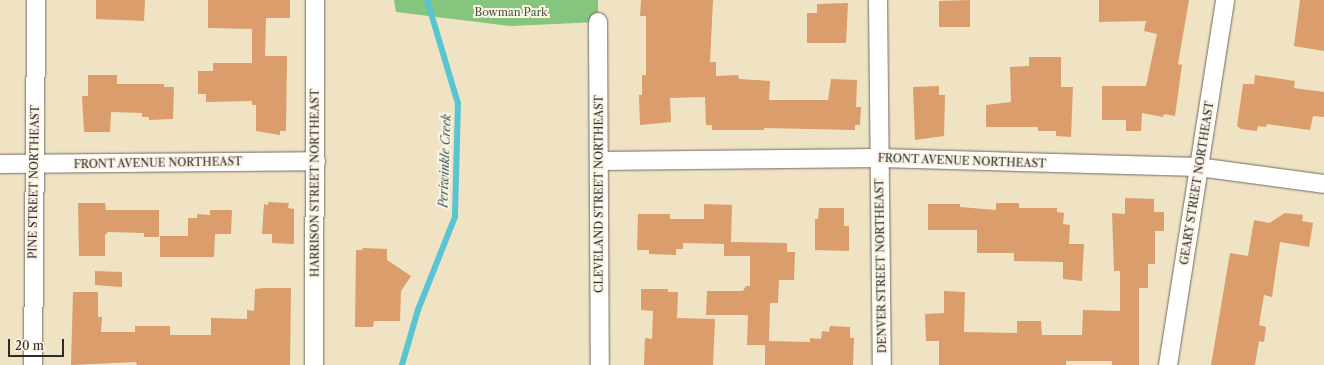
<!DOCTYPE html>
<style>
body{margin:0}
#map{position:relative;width:1324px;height:365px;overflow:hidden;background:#f0e3c4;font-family:"Libre Caslon Text",serif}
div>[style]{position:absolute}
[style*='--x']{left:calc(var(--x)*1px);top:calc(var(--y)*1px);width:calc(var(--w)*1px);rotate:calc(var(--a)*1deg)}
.green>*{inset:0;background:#85c57d}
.stream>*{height:5.5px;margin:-2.75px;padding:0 2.75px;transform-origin:2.75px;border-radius:2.75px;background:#59c5d2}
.building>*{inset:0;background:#da9d6b}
.roads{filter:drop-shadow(0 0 1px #706b61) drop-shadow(0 0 1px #706b61)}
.minor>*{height:18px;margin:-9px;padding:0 9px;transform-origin:9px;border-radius:9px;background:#fff}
span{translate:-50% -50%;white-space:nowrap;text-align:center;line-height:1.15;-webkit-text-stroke:4px #fcf5e5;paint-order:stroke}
.park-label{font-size:11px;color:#465944}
.street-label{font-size:11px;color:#2b2b2b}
.water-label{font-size:12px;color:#39595d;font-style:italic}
.scale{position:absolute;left:8px;top:339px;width:56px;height:18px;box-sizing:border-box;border:2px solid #2b2b2b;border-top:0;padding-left:5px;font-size:12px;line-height:14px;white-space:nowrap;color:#2b2b2b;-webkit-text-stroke:3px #fcf5e5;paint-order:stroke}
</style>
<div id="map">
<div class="green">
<i style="clip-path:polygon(394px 0,598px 0,598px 22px,511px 26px,396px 12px)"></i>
</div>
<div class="stream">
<i style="--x:402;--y:365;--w:57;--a:-73.8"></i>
<i style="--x:418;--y:310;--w:100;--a:-68.3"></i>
<i style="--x:455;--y:217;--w:113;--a:-88.5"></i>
<i style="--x:458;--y:104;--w:109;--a:-106.6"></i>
</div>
<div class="building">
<i style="clip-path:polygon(96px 0,145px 0,144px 21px,96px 19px)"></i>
<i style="clip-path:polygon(208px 0,290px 0,290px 18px,266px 18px,265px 56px,287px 56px,286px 131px,280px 131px,280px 135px,256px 131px,256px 105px,252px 105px,252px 101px,206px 102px,206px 94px,198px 94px,198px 71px,213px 71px,213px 63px,252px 63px,252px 29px,208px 28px)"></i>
<i style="clip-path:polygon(641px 0,713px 0,710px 62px,716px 62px,716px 76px,738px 75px,739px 79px,770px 81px,769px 100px,828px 100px,831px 79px,857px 80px,856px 107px,861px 107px,860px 125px,855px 125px,855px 130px,764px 128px,764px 130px,712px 130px,712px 125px,706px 125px,705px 97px,670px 98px,671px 122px,640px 125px,639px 95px,642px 95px,642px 75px,646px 75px,646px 16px,640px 16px)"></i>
<i style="clip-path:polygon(970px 0,970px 27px,939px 27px,939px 1px)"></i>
<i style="clip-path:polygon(1099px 0,1189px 0,1178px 64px,1182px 65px,1175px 116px,1164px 114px,1163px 117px,1142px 113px,1141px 131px,1126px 131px,1126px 120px,1102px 120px,1102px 86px,1146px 86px,1157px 34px,1144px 31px,1146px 21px,1099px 22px)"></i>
<i style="clip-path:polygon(1300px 0,1324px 0,1324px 51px,1294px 46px)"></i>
<i style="clip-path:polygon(848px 3px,846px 43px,807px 43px,807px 13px,817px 13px,817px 4px)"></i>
<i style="clip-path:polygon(1029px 57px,1061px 57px,1061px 87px,1073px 87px,1071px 137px,1056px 136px,1056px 131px,1038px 131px,1038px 127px,986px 127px,986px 105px,1011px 102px,1010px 67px,1029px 66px)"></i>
<i style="clip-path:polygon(88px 75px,117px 75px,117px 84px,164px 84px,164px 87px,174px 87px,173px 119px,149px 120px,149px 117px,142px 117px,142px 113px,111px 112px,110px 132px,84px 132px,82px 96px,88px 96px)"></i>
<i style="clip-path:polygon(1255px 75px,1295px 81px,1294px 88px,1324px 92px,1324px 117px,1313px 116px,1310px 130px,1267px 124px,1266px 127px,1258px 126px,1257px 131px,1241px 129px,1237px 126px,1243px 84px,1254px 84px)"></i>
<i style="clip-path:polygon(939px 86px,939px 95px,945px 95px,944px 136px,915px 140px,913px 87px)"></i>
<i style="clip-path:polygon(1125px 198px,1154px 199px,1154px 212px,1164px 212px,1164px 231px,1155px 231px,1155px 264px,1148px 264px,1148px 288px,1139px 288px,1139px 365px,1112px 365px,1112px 361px,1066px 361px,1066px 365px,939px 365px,939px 341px,926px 341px,925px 314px,944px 313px,944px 291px,965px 292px,964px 332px,1017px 333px,1017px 321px,1041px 321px,1042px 335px,1082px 335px,1083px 310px,1120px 311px,1120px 271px,1114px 271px,1112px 213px,1125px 214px)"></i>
<i style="clip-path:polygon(268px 202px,289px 203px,288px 208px,294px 209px,294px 244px,272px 243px,272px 234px,262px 234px,264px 204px,268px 205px)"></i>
<i style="clip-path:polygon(78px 203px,105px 203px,106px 210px,159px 210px,159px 237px,144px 237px,144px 233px,108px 232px,105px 235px,105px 256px,79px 256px)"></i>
<i style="clip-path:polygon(996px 203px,1019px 203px,1019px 208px,1057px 208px,1057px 212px,1064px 213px,1063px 224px,1070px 225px,1069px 244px,1084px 244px,1082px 281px,1063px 279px,1063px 262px,1014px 261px,1014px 253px,977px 253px,977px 230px,928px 230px,928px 204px,960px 204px,960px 207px,996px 210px)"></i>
<i style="clip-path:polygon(704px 204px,732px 205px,731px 242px,787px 243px,787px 252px,795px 252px,794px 280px,779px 280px,778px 303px,770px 303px,769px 341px,810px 342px,810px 338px,821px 339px,822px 331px,829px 332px,830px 326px,850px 327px,850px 338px,854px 338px,853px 365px,765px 365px,765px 345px,747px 345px,748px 315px,706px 315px,707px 291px,743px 291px,746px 286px,750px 286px,750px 256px,724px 256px,724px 244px,683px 243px,683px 249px,676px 249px,676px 255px,649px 254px,649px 250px,637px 250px,638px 214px,670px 214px,670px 219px,704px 219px)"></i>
<i style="clip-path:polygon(819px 208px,844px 208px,844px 226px,849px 226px,849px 251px,815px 250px,815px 219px,818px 219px)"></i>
<i style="clip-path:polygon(210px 210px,232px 210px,231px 234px,215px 234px,214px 257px,160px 257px,160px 236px,188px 236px,188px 218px,197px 218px,197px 214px,210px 215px)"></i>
<i style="clip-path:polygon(1285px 213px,1303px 215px,1302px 221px,1313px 223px,1309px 247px,1280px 242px,1272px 297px,1264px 295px,1259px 325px,1266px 327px,1264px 342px,1259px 341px,1255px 365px,1211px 365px,1230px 253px,1248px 256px,1254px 220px,1269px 223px)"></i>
<i style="clip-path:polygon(362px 248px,387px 249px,387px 260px,411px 276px,401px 291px,400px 321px,374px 321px,373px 327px,355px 327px,356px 250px,363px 250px)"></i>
<i style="clip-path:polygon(95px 271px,122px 272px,122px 287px,95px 285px)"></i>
<i style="clip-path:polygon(264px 288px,291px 288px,290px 365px,137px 365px,136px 362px,71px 365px,73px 292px,98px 292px,98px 317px,102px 317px,101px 332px,135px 332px,135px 326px,170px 326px,170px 335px,211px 335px,211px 318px,247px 319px,247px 310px,254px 311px,255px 289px)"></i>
<i style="clip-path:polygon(641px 289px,668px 289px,668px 292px,678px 292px,677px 318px,715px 319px,713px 365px,644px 365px,645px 338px,652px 339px,653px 311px,641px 310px)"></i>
</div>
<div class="roads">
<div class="minor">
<i style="--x:878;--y:0;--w:365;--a:89.4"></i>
<i style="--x:598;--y:22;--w:343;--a:89.7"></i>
<i style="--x:599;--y:161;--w:281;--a:-0.6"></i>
<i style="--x:880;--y:158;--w:319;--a:1.6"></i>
<i style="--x:1199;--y:167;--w:126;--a:7.7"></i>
<i style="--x:0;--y:164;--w:316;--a:-0.5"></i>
<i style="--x:33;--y:365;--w:365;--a:-89.5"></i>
<i style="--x:314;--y:365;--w:365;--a:-89.8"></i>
<i style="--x:1168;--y:365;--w:369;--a:-81.1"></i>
</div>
</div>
<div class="park-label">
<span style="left:511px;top:12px">Bowman Park</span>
</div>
<div class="street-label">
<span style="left:962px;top:161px;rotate:2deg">FRONT AVENUE NORTHEAST</span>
<span style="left:158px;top:163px;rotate:-1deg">FRONT AVENUE NORTHEAST</span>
<span style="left:34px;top:182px;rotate:-89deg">PINE STREET NORTHEAST</span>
<span style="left:315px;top:183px;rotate:-90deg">HARRISON STREET NORTHEAST</span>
<span style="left:1197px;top:183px;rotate:-81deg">GEARY STREET NORTHEAST</span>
<span style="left:599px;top:194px;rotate:-90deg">CLEVELAND STREET NORTHEAST</span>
<span style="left:881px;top:266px;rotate:-91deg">DENVER STREET NORTHEAST</span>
</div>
<div class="water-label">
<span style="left:445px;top:161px;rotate:-88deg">Periwinkle Creek</span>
</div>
<div class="scale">20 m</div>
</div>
